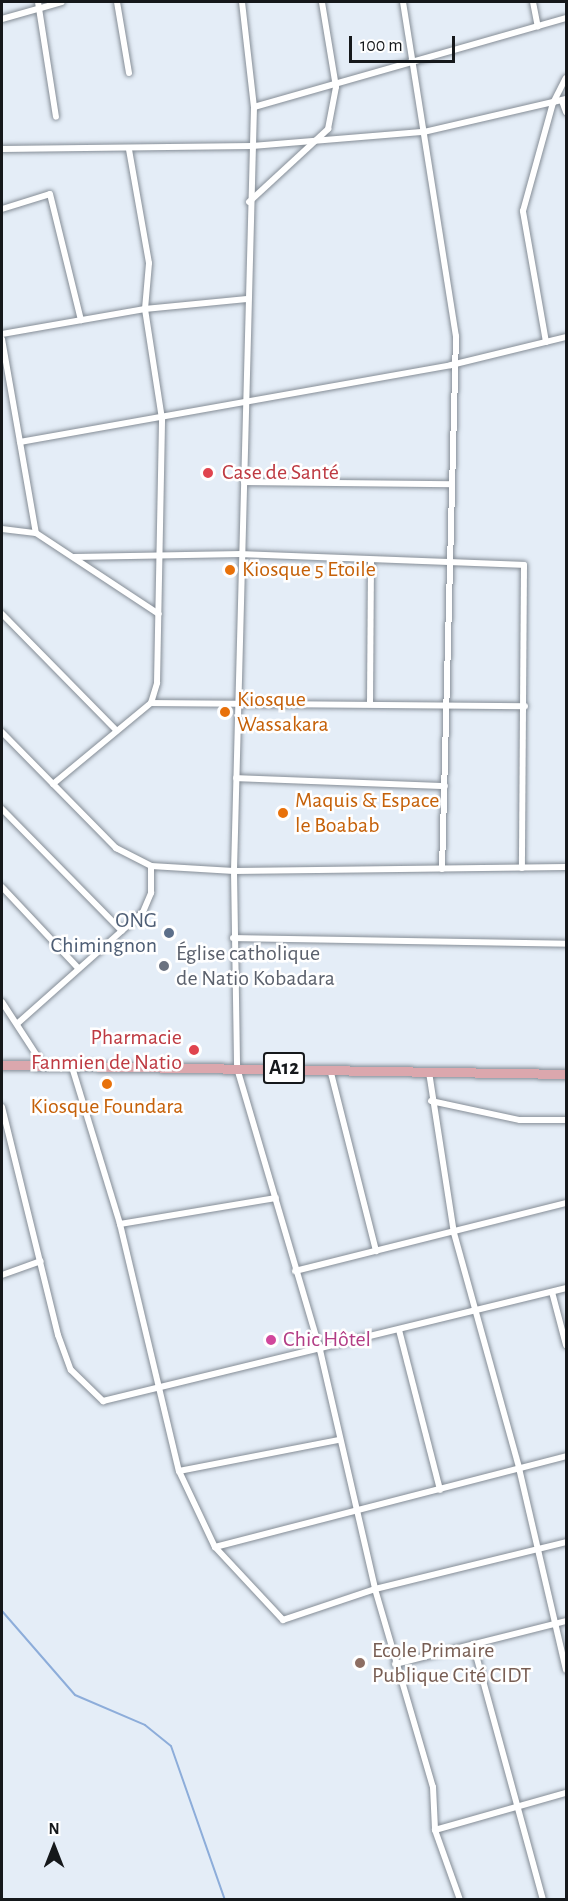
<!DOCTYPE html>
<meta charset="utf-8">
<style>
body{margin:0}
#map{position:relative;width:568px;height:1901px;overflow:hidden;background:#e4edf7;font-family:"Alegreya Sans",sans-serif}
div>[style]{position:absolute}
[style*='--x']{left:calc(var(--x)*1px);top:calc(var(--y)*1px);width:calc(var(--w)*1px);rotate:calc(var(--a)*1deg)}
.stream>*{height:2px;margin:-1px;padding:0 1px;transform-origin:1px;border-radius:1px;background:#8dadda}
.roads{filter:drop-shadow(0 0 2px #858d96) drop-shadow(0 0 2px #858d96)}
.minor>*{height:6px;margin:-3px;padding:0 3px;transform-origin:3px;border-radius:3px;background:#fff}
.primary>*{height:9px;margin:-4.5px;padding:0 4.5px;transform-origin:4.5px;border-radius:4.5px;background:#dba7ad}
.dots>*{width:16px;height:16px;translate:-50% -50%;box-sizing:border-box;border:3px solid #fff;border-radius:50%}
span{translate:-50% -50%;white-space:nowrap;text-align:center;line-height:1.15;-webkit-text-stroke:5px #fff;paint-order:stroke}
.shield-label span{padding:2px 4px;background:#fff;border:2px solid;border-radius:4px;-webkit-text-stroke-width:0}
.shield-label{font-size:21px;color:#15181b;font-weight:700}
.health-label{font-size:22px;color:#be3a42}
.left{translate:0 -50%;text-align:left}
.right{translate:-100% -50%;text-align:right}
.food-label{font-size:22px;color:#c56008}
.service-label{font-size:22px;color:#4e5e75}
.worship-label{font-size:22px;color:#5b616d}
.hotel-label{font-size:22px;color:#b23c85}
.education-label{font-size:22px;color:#785e54}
.frame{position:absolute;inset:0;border:3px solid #15181b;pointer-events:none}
.north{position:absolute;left:24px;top:1817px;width:60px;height:60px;-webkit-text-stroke:4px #fff;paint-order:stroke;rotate:0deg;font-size:16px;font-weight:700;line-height:24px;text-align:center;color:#15181b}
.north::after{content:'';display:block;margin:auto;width:21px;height:27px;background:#15181b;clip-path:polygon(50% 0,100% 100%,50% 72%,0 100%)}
.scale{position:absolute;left:349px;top:36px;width:106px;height:27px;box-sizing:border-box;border:3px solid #15181b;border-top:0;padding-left:8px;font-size:18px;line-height:21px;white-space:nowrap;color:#15181b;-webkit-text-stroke:4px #fff;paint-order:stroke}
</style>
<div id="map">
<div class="stream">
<i style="--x:2;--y:1611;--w:111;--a:49"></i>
<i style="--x:75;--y:1695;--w:76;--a:23.2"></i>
<i style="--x:145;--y:1725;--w:33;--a:39"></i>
<i style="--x:171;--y:1746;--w:163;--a:70.7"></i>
</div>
<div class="roads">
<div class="minor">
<i style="--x:38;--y:2;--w:116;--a:81.1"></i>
<i style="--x:117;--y:2;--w:72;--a:80.4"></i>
<i style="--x:242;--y:2;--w:106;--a:83.5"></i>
<i style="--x:254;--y:107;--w:764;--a:91.5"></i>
<i style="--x:234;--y:871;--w:197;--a:89.1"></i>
<i style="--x:237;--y:1068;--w:294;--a:73.6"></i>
<i style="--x:320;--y:1350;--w:245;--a:77"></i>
<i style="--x:375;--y:1589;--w:206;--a:73.7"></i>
<i style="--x:433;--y:1787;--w:43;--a:87.3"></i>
<i style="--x:435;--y:1830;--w:74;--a:70.3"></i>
<i style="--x:403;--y:2;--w:338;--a:81"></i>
<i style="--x:456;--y:336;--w:533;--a:91.5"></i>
<i style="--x:533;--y:2;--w:25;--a:79"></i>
<i style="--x:2;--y:19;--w:62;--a:-15.8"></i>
<i style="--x:562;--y:101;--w:12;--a:70"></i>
<i style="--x:254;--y:107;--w:324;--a:-15.9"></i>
<i style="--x:2;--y:149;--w:250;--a:-0.7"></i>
<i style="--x:252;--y:146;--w:173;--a:-4.7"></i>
<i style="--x:424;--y:132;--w:146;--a:-13.1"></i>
<i style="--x:249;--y:202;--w:108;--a:-42.7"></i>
<i style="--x:328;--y:129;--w:43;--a:-79.2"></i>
<i style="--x:336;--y:87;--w:86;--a:-99.4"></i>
<i style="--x:2;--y:209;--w:50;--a:-17.4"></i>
<i style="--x:50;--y:194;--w:130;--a:76.2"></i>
<i style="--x:2;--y:334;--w:145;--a:-9.9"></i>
<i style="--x:145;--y:309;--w:102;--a:-5.6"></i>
<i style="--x:2;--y:339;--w:197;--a:80.1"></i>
<i style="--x:546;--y:342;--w:133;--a:-100"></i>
<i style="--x:523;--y:211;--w:112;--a:-74.5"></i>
<i style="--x:553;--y:103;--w:28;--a:-63"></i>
<i style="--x:20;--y:442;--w:438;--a:-10.1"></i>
<i style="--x:451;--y:365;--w:118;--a:-13.7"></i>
<i style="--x:244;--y:482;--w:206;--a:0.6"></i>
<i style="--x:2;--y:529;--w:34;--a:7"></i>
<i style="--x:36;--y:533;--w:147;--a:33.4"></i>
<i style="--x:74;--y:557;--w:168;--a:-1"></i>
<i style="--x:242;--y:554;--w:282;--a:2.2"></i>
<i style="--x:524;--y:565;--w:303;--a:90.4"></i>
<i style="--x:2;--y:614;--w:163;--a:45.5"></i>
<i style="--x:151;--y:703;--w:374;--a:0.5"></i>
<i style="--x:370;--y:704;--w:143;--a:-89.6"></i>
<i style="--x:2;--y:732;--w:163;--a:45.5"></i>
<i style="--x:116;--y:848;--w:39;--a:27"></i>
<i style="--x:151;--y:866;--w:83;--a:3.4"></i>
<i style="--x:234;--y:871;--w:332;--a:-0.7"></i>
<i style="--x:236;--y:778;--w:209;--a:2.2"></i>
<i style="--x:53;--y:784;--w:127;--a:-39.6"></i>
<i style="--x:151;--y:703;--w:21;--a:-73"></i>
<i style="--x:157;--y:683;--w:264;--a:-88.9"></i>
<i style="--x:162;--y:419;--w:111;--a:-98.8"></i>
<i style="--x:145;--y:309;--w:46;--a:-85"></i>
<i style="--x:149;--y:263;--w:116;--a:-100"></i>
<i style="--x:2;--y:809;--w:171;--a:45.5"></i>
<i style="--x:2;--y:887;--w:111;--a:46.8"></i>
<i style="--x:233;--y:938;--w:333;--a:1"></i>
<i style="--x:2;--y:1002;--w:75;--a:56.9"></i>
<i style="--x:18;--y:1023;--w:167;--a:-41.6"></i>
<i style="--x:143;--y:912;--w:21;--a:-67"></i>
<i style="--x:151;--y:893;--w:27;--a:-90"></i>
<i style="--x:72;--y:1067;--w:164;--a:73"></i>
<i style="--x:120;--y:1224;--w:254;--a:76.6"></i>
<i style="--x:179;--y:1471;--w:84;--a:64.7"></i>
<i style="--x:215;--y:1547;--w:100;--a:47"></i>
<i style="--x:283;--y:1620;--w:97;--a:-18.6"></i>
<i style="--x:375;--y:1589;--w:197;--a:-13.8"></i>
<i style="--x:330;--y:1069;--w:188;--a:75.8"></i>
<i style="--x:429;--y:1072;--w:163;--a:81.2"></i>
<i style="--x:454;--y:1233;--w:244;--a:74.5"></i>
<i style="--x:519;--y:1468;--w:207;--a:76.9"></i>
<i style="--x:431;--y:1101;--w:91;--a:12.1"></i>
<i style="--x:520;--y:1120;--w:46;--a:0"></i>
<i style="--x:2;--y:1107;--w:235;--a:76.2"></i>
<i style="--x:58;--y:1335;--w:37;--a:70"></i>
<i style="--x:71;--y:1370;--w:45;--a:44.1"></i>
<i style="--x:103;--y:1401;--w:477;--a:-13.7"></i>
<i style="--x:120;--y:1224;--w:158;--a:-9.5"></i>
<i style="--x:295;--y:1271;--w:279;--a:-14.1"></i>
<i style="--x:2;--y:1275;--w:41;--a:-19.7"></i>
<i style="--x:552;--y:1292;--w:55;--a:75.2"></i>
<i style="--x:399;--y:1330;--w:165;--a:75.6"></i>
<i style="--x:179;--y:1471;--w:163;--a:-11"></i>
<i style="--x:215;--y:1547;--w:363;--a:-14.5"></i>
<i style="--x:473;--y:1644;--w:265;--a:74.7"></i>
<i style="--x:395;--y:1664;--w:176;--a:-14.1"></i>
<i style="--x:435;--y:1830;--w:136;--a:-15.8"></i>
</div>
<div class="primary">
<i style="--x:2;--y:1065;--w:564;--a:0.91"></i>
</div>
</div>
<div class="dots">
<i style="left:208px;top:473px;background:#e0444e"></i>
<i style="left:230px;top:570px;background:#e8710a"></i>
<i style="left:225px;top:712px;background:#e8710a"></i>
<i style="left:283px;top:813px;background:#e8710a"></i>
<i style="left:169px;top:933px;background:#5c6f8a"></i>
<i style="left:164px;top:966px;background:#6b7280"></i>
<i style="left:194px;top:1050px;background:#e0444e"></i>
<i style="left:107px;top:1084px;background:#e8710a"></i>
<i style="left:271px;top:1340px;background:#d1479c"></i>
<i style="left:360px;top:1663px;background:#8d6e63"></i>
</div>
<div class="shield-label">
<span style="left:284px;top:1068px">A12</span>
</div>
<div class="health-label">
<span class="left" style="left:222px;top:473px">Case de Santé</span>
<span class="right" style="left:182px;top:1050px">Pharmacie<br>Fanmien de Natio</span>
</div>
<div class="food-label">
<span class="left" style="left:242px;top:570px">Kiosque 5 Etoile</span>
<span class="left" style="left:237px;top:712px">Kiosque<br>Wassakara</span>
<span class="left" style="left:295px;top:813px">Maquis &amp; Espace<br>le Boabab</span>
<span style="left:107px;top:1107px">Kiosque Foundara</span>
</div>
<div class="service-label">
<span class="right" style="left:157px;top:933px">ONG<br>Chimingnon</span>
</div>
<div class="worship-label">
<span class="left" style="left:176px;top:966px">Église catholique<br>de Natio Kobadara</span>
</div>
<div class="hotel-label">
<span class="left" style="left:283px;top:1340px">Chic Hôtel</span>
</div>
<div class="education-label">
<span class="left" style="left:372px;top:1663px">Ecole Primaire<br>Publique Cité CIDT</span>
</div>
<div class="frame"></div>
<div class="north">N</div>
<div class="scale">100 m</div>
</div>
